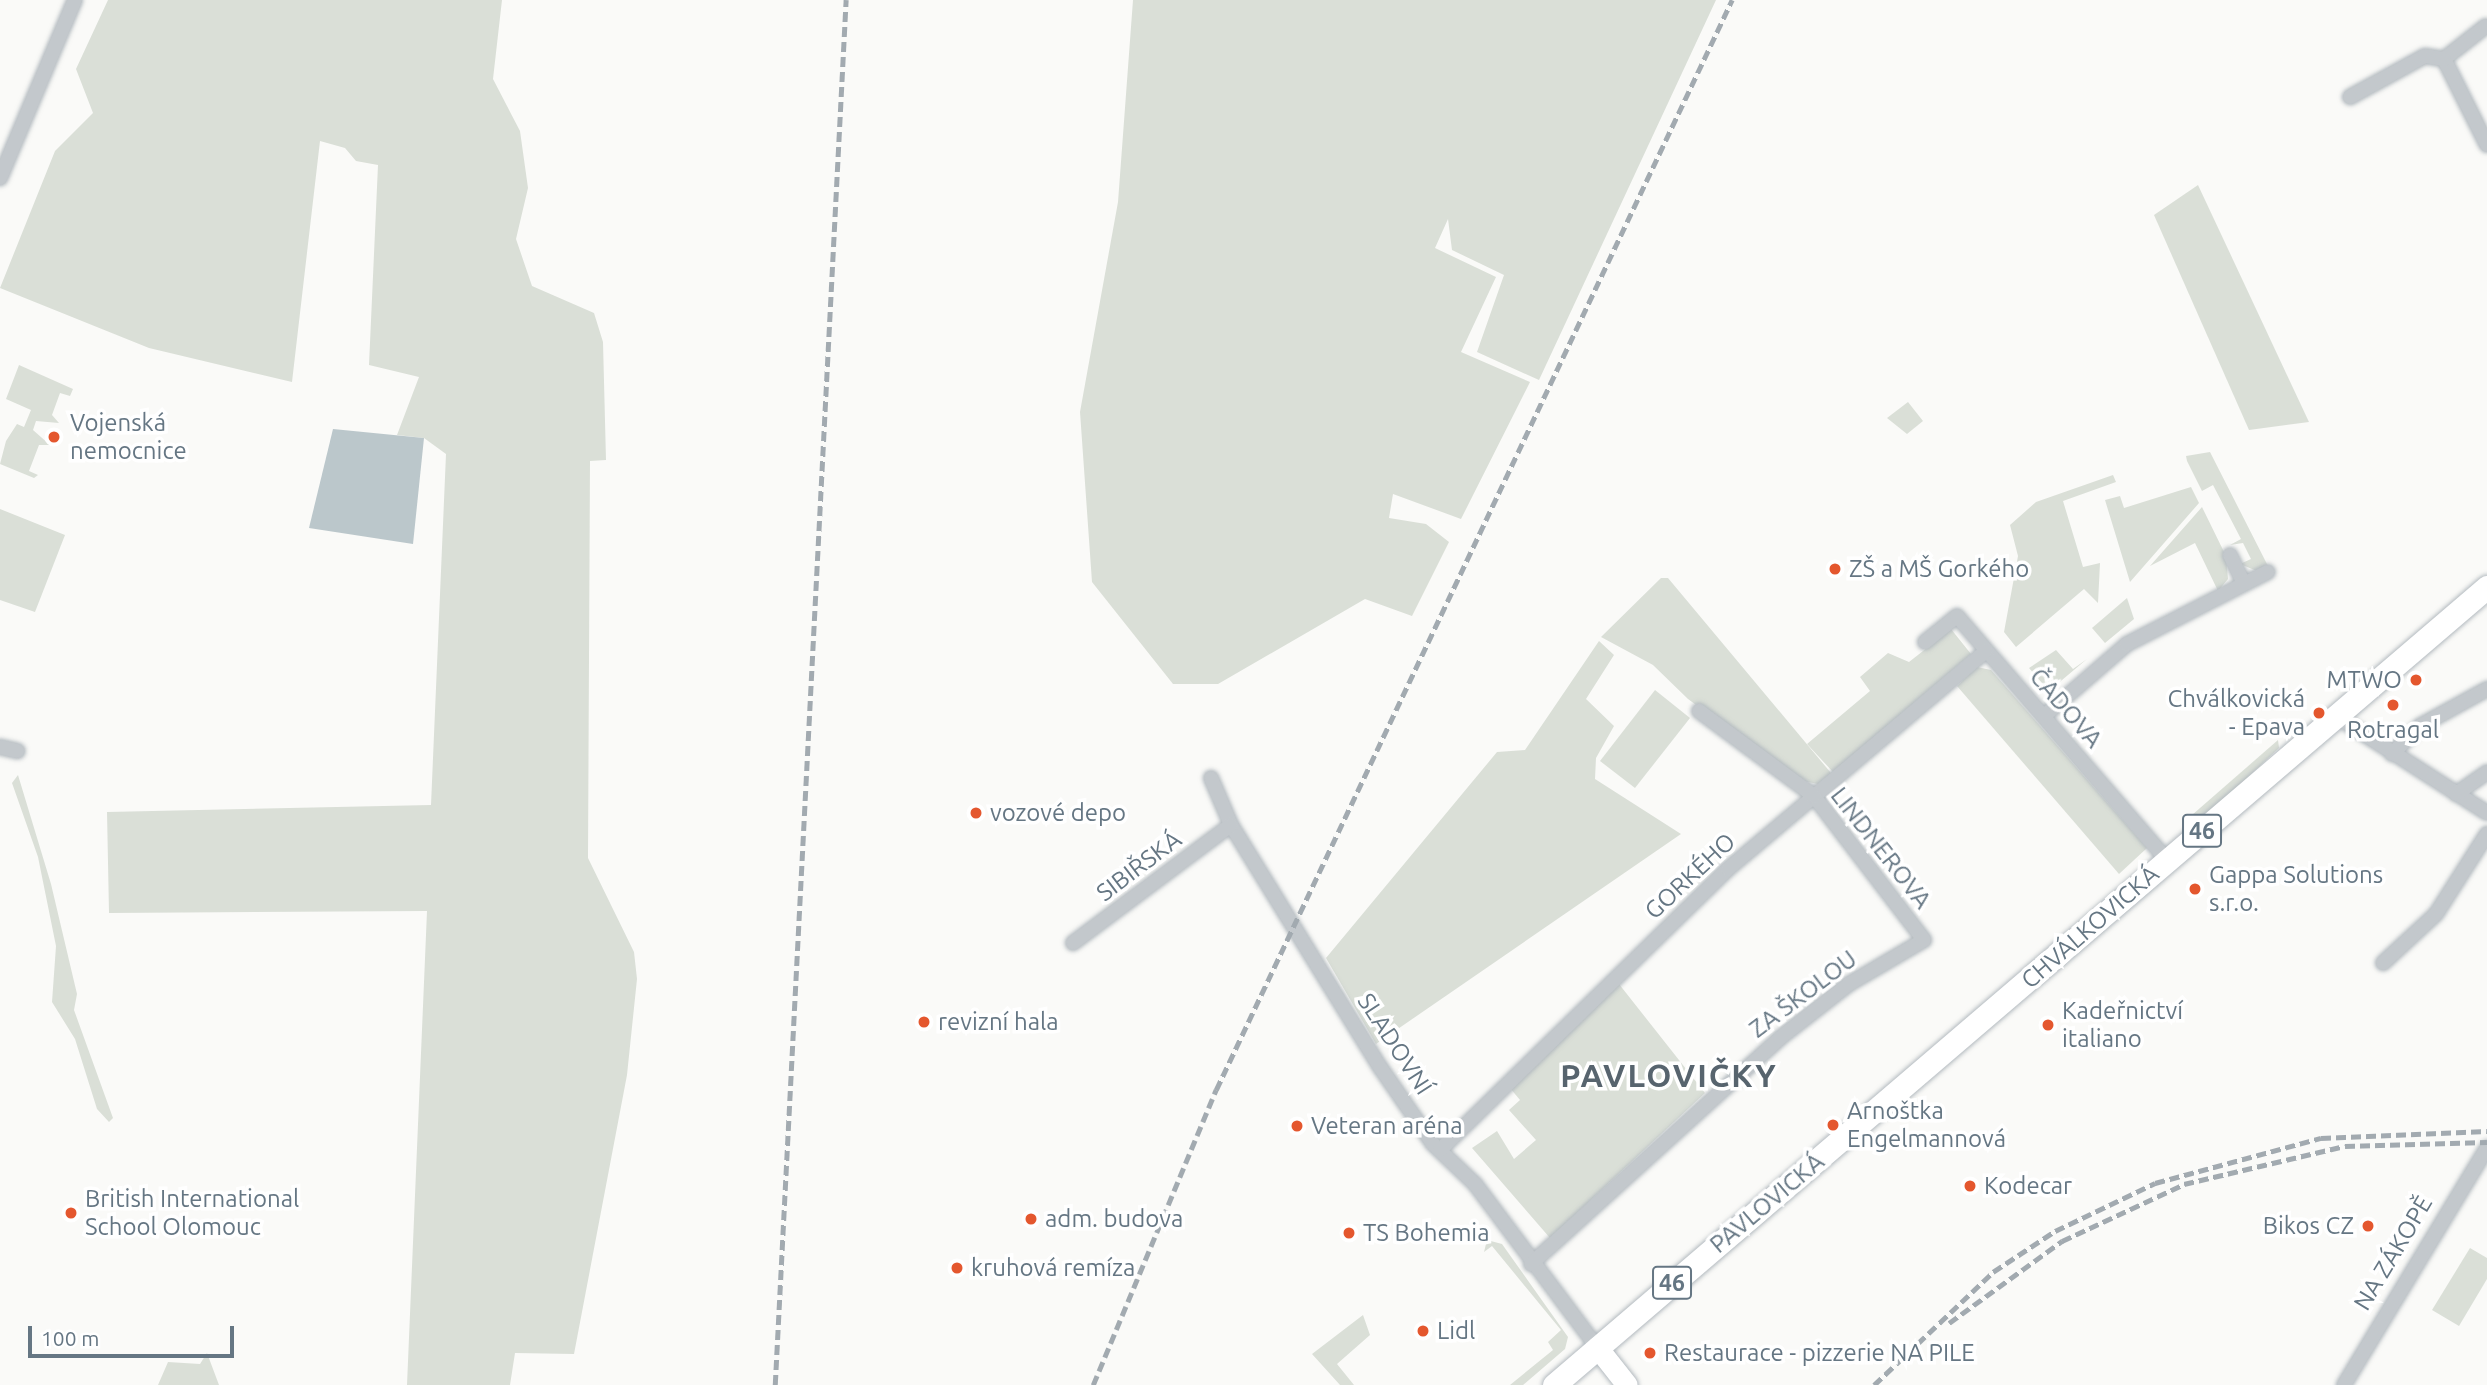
<!DOCTYPE html>
<meta charset="utf-8">
<style>
body{margin:0}
#map{position:relative;width:2487px;height:1385px;overflow:hidden;background:#fafaf8;font-family:Ubuntu,sans-serif}
div>[style]{position:absolute}
[style*='--x']{left:calc(var(--x)*1px);top:calc(var(--y)*1px);width:calc(var(--w)*1px);rotate:calc(var(--a)*1deg)}
.green>*{inset:0;background:#dadfd7}
.water>*{inset:0;background:#bbc7cb}
.roads{filter:drop-shadow(0 0 2px #b3babf) drop-shadow(0 0 2px #b3babf)}
.street>*{height:14px;margin:-7px;padding:0 7px;transform-origin:7px;border-radius:7px;background:#c3c8cc}
.secondary>*{height:21px;margin:-10.5px;padding:0 10.5px;transform-origin:10.5px;border-radius:10.5px;background:#fff}
.primary>*{height:23px;margin:-11.5px;padding:0 11.5px;transform-origin:11.5px;border-radius:11.5px;background:#fff}
.rail>*{height:4.5px;margin-top:-2.25px;transform-origin:0;background:repeating-linear-gradient(90deg,#a2aab0 0 10px,transparent 0 15px)}
.dots>*{width:19px;height:19px;translate:-50% -50%;box-sizing:border-box;border:4px solid #fff;border-radius:50%}
span{translate:-50% -50%;white-space:nowrap;text-align:center;line-height:1.15;-webkit-text-stroke:7px #fff;paint-order:stroke}
.shield-label span{padding:2px 5px;background:#fff;border:2px solid;border-radius:5px;-webkit-text-stroke-width:0}
.shield-label{font-size:23px;color:#657683;font-weight:700}
.poi-label{font-size:24px;color:#657683}
.left{translate:0 -50%;text-align:left}
.right{translate:-100% -50%;text-align:right}
.street-label{font-size:24px;color:#657683}
.district-label{font-size:32px;color:#57646e;font-weight:700;letter-spacing:2px}
.scale{position:absolute;left:28px;top:1326px;width:206px;height:32px;box-sizing:border-box;border:4px solid #657683;border-top:0;padding-left:9px;font-size:21px;line-height:24px;white-space:nowrap;color:#657683;-webkit-text-stroke:5px #fff;paint-order:stroke}
</style>
<div id="map">
<div class="green">
<i style="clip-path:polygon(108px 0,502px 0,493px 79px,520px 131px,528px 188px,516px 239px,532px 286px,594px 313px,603px 342px,606px 460px,590px 461px,588px 858px,634px 952px,637px 979px,627px 1075px,574px 1354px,515px 1353px,510px 1385px,407px 1385px,427px 911px,109px 913px,107px 812px,431px 805px,446px 454px,424px 438px,397px 435px,419px 377px,369px 365px,378px 165px,356px 161px,345px 148px,320px 141px,292px 382px,149px 348px,0 288px,55px 151px,93px 113px,76px 69px)"></i>
<i style="clip-path:polygon(1133px 0,1716px 0,1539px 380px,1477px 352px,1504px 275px,1452px 250px,1448px 219px,1435px 248px,1496px 277px,1461px 352px,1530px 382px,1461px 519px,1393px 494px,1389px 518px,1426px 524px,1449px 542px,1412px 616px,1365px 599px,1218px 684px,1173px 684px,1092px 582px,1080px 412px,1118px 202px)"></i>
<i style="clip-path:polygon(2198px 185px,2309px 422px,2249px 430px,2154px 215px)"></i>
<i style="clip-path:polygon(19px 365px,73px 389px,70px 396px,60px 393px,52px 415px,59px 423px,36px 421px,33px 430px,50px 445px,39px 445px,29px 471px,38px 475px,34px 478px,0 464px,6px 441px,17px 424px,24px 427px,31px 410px,6px 399px)"></i>
<i style="clip-path:polygon(1908px 402px,1923px 421px,1907px 434px,1887px 418px)"></i>
<i style="clip-path:polygon(2210px 452px,2268px 566px,2257px 571px,2240px 564px,2251px 559px,2243px 543px,2230px 545px,2241px 539px,2213px 485px,2202px 491px,2187px 461px,2186px 456px)"></i>
<i style="clip-path:polygon(2113px 475px,2116px 482px,2063px 501px,2083px 567px,2100px 563px,2098px 603px,2084px 589px,2016px 647px,2004px 632px,2018px 556px,2010px 525px,2036px 502px)"></i>
<i style="clip-path:polygon(2191px 487px,2199px 503px,2130px 582px,2105px 500px,2120px 496px,2124px 508px)"></i>
<i style="clip-path:polygon(2202px 507px,2226px 556px,2228px 579px,2218px 591px,2195px 543px,2150px 566px)"></i>
<i style="clip-path:polygon(0 509px,65px 535px,35px 612px,0 600px)"></i>
<i style="clip-path:polygon(1661px 578px,1668px 578px,1831px 773px,1818px 784px,1798px 780px,1688px 699px,1653px 665px,1601px 637px)"></i>
<i style="clip-path:polygon(2127px 598px,2134px 619px,2105px 643px,2092px 628px)"></i>
<i style="clip-path:polygon(1951px 629px,1971px 654px,1833px 772px,1807px 744px,1870px 691px,1860px 677px,1888px 653px,1909px 662px)"></i>
<i style="clip-path:polygon(1599px 641px,1614px 655px,1586px 699px,1614px 726px,1596px 758px,1595px 779px,1681px 834px,1376px 1044px,1326px 958px,1497px 752px,1525px 750px)"></i>
<i style="clip-path:polygon(2056px 650px,2073px 669px,2087px 659px,2049px 691px,2029px 668px)"></i>
<i style="clip-path:polygon(1977px 667px,1991px 670px,2147px 848px,2119px 874px,1957px 686px)"></i>
<i style="clip-path:polygon(1655px 690px,1690px 718px,1635px 788px,1600px 761px)"></i>
<i style="clip-path:polygon(2278px 740px,2279px 748px,2199px 823px,2192px 815px)"></i>
<i style="clip-path:polygon(18px 775px,51px 884px,77px 994px,74px 1010px,113px 1118px,109px 1122px,97px 1109px,75px 1039px,52px 1002px,56px 946px,38px 857px,12px 783px)"></i>
<i style="clip-path:polygon(1619px 984px,1705px 1093px,1550px 1238px,1472px 1148px,1497px 1131px,1514px 1159px,1536px 1140px,1509px 1110px,1520px 1100px,1510px 1088px)"></i>
<i style="clip-path:polygon(1487px 1240px,1502px 1244px,1568px 1337px,1565px 1349px,1523px 1385px,1510px 1385px,1553px 1350px,1548px 1342px,1561px 1330px,1492px 1246px,1484px 1252px)"></i>
<i style="clip-path:polygon(2470px 1248px,2487px 1258px,2487px 1279px,2459px 1326px,2432px 1310px)"></i>
<i style="clip-path:polygon(1363px 1315px,1370px 1335px,1337px 1364px,1354px 1385px,1340px 1385px,1312px 1354px)"></i>
<i style="clip-path:polygon(207px 1353px,219px 1385px,158px 1385px,168px 1362px,200px 1364px)"></i>
</div>
<div class="water">
<i style="clip-path:polygon(333px 429px,424px 438px,413px 544px,309px 528px)"></i>
</div>
<div class="roads">
<div class="street">
<i style="--x:2444;--y:59;--w:96;--a:63.4"></i>
<i style="--x:2444;--y:59;--w:53;--a:-38.2"></i>
<i style="--x:2350;--y:97;--w:85;--a:-28.7"></i>
<i style="--x:2425;--y:56;--w:19;--a:9"></i>
<i style="--x:0;--y:178;--w:193;--a:-67.2"></i>
<i style="--x:2230;--y:555;--w:32;--a:64"></i>
<i style="--x:1925;--y:642;--w:41;--a:-39.1"></i>
<i style="--x:1957;--y:616;--w:323;--a:49.3"></i>
<i style="--x:2044;--y:716;--w:110;--a:-40.9"></i>
<i style="--x:2127;--y:644;--w:158;--a:-27.1"></i>
<i style="--x:2336;--y:716;--w:179;--a:32.7"></i>
<i style="--x:0;--y:747;--w:18;--a:13"></i>
<i style="--x:2392;--y:754;--w:40;--a:-45"></i>
<i style="--x:2420;--y:726;--w:77;--a:-28.9"></i>
<i style="--x:1211;--y:778;--w:51;--a:66.9"></i>
<i style="--x:1231;--y:825;--w:284;--a:58.4"></i>
<i style="--x:1380;--y:1067;--w:93;--a:55.5"></i>
<i style="--x:1433;--y:1144;--w:58;--a:43.6"></i>
<i style="--x:1475;--y:1184;--w:204;--a:53.2"></i>
<i style="--x:2456;--y:794;--w:38;--a:-35"></i>
<i style="--x:1073;--y:943;--w:197;--a:-36.8"></i>
<i style="--x:2383;--y:963;--w:72;--a:-42.8"></i>
<i style="--x:2436;--y:914;--w:95;--a:-57.5"></i>
<i style="--x:1440;--y:1150;--w:402;--a:-44.3"></i>
<i style="--x:1728;--y:869;--w:338;--a:-40.2"></i>
<i style="--x:1531;--y:1264;--w:336;--a:-42.2"></i>
<i style="--x:1780;--y:1038;--w:88;--a:-38"></i>
<i style="--x:1849;--y:984;--w:87;--a:-30.4"></i>
<i style="--x:1924;--y:940;--w:181;--a:-127.4"></i>
<i style="--x:1814;--y:796;--w:143;--a:-143.5"></i>
<i style="--x:2344;--y:1385;--w:277;--a:-58.9"></i>
</div>
<div class="secondary">
<i style="--x:1597;--y:1347;--w:48;--a:51.7"></i>
</div>
<div class="primary">
<i style="--x:1554;--y:1385;--w:1228;--a:-40.54"></i>
</div>
</div>
<div class="rail">
<i style="--x:1949;--y:1323;--w:140;--a:-36"></i>
<i style="--x:2062;--y:1241;--w:135;--a:-25"></i>
<i style="--x:2184;--y:1184;--w:165;--a:-13.3"></i>
<i style="--x:2345;--y:1146;--w:142;--a:-1.6"></i>
<i style="--x:775;--y:1385;--w:1387;--a:-87.07"></i>
<i style="--x:1093;--y:1385;--w:320;--a:-67.4"></i>
<i style="--x:1216;--y:1090;--w:1206;--a:-64.67"></i>
<i style="--x:1874;--y:1385;--w:164;--a:-43.5"></i>
<i style="--x:1993;--y:1272;--w:74;--a:-33.5"></i>
<i style="--x:2055;--y:1231;--w:111;--a:-25.6"></i>
<i style="--x:2155;--y:1183;--w:172;--a:-15.2"></i>
<i style="--x:2321;--y:1138;--w:166;--a:-2.4"></i>
</div>
<div class="dots">
<i style="left:54px;top:437px;background:#e4572e"></i>
<i style="left:1835px;top:569px;background:#e4572e"></i>
<i style="left:2416px;top:680px;background:#e4572e"></i>
<i style="left:2393px;top:705px;background:#e4572e"></i>
<i style="left:2319px;top:713px;background:#e4572e"></i>
<i style="left:976px;top:813px;background:#e4572e"></i>
<i style="left:2195px;top:889px;background:#e4572e"></i>
<i style="left:924px;top:1022px;background:#e4572e"></i>
<i style="left:2048px;top:1025px;background:#e4572e"></i>
<i style="left:1833px;top:1125px;background:#e4572e"></i>
<i style="left:1297px;top:1126px;background:#e4572e"></i>
<i style="left:1970px;top:1186px;background:#e4572e"></i>
<i style="left:71px;top:1213px;background:#e4572e"></i>
<i style="left:1031px;top:1219px;background:#e4572e"></i>
<i style="left:2368px;top:1226px;background:#e4572e"></i>
<i style="left:1349px;top:1233px;background:#e4572e"></i>
<i style="left:957px;top:1268px;background:#e4572e"></i>
<i style="left:1423px;top:1331px;background:#e4572e"></i>
<i style="left:1650px;top:1353px;background:#e4572e"></i>
</div>
<div class="shield-label">
<span style="left:2202px;top:831px">46</span>
<span style="left:1672px;top:1283px">46</span>
</div>
<div class="poi-label">
<span class="left" style="left:70px;top:437px">Vojenská<br>nemocnice</span>
<span class="left" style="left:1849px;top:569px">ZŠ a MŠ Gorkého</span>
<span class="right" style="left:2402px;top:680px">MTWO</span>
<span class="right" style="left:2305px;top:713px">Chválkovická<br>- Epava</span>
<span style="left:2393px;top:730px">Rotragal</span>
<span class="left" style="left:990px;top:813px">vozové depo</span>
<span class="left" style="left:2209px;top:889px">Gappa Solutions<br>s.r.o.</span>
<span class="left" style="left:2062px;top:1025px">Kadeřnictví<br>italiano</span>
<span class="left" style="left:938px;top:1022px">revizní hala</span>
<span class="left" style="left:1847px;top:1125px">Arnoštka<br>Engelmannová</span>
<span class="left" style="left:1311px;top:1126px">Veteran aréna</span>
<span class="left" style="left:1984px;top:1186px">Kodecar</span>
<span class="left" style="left:85px;top:1213px">British International<br>School Olomouc</span>
<span class="left" style="left:1045px;top:1219px">adm. budova</span>
<span class="right" style="left:2354px;top:1226px">Bikos CZ</span>
<span class="left" style="left:1363px;top:1233px">TS Bohemia</span>
<span class="left" style="left:971px;top:1268px">kruhová remíza</span>
<span class="left" style="left:1437px;top:1331px">Lidl</span>
<span class="left" style="left:1664px;top:1353px">Restaurace - pizzerie NA PILE</span>
</div>
<div class="street-label">
<span style="left:2066px;top:708px;rotate:49deg">ČADOVA</span>
<span style="left:1881px;top:848px;rotate:52deg">LINDNEROVA</span>
<span style="left:1139px;top:866px;rotate:-37deg">SIBIŘSKÁ</span>
<span style="left:1690px;top:876px;rotate:-43deg">GORKÉHO</span>
<span style="left:2090px;top:927px;rotate:-41deg">CHVÁLKOVICKÁ</span>
<span style="left:1803px;top:994px;rotate:-37deg">ZA ŠKOLOU</span>
<span style="left:1395px;top:1044px;rotate:57deg">SLADOVNÍ</span>
<span style="left:1767px;top:1203px;rotate:-40deg">PAVLOVICKÁ</span>
<span style="left:2393px;top:1253px;rotate:-59deg">NA ZÁKOPĚ</span>
</div>
<div class="district-label">
<span style="left:1669px;top:1075px">PAVLOVIČKY</span>
</div>
<div class="scale">100 m</div>
</div>
